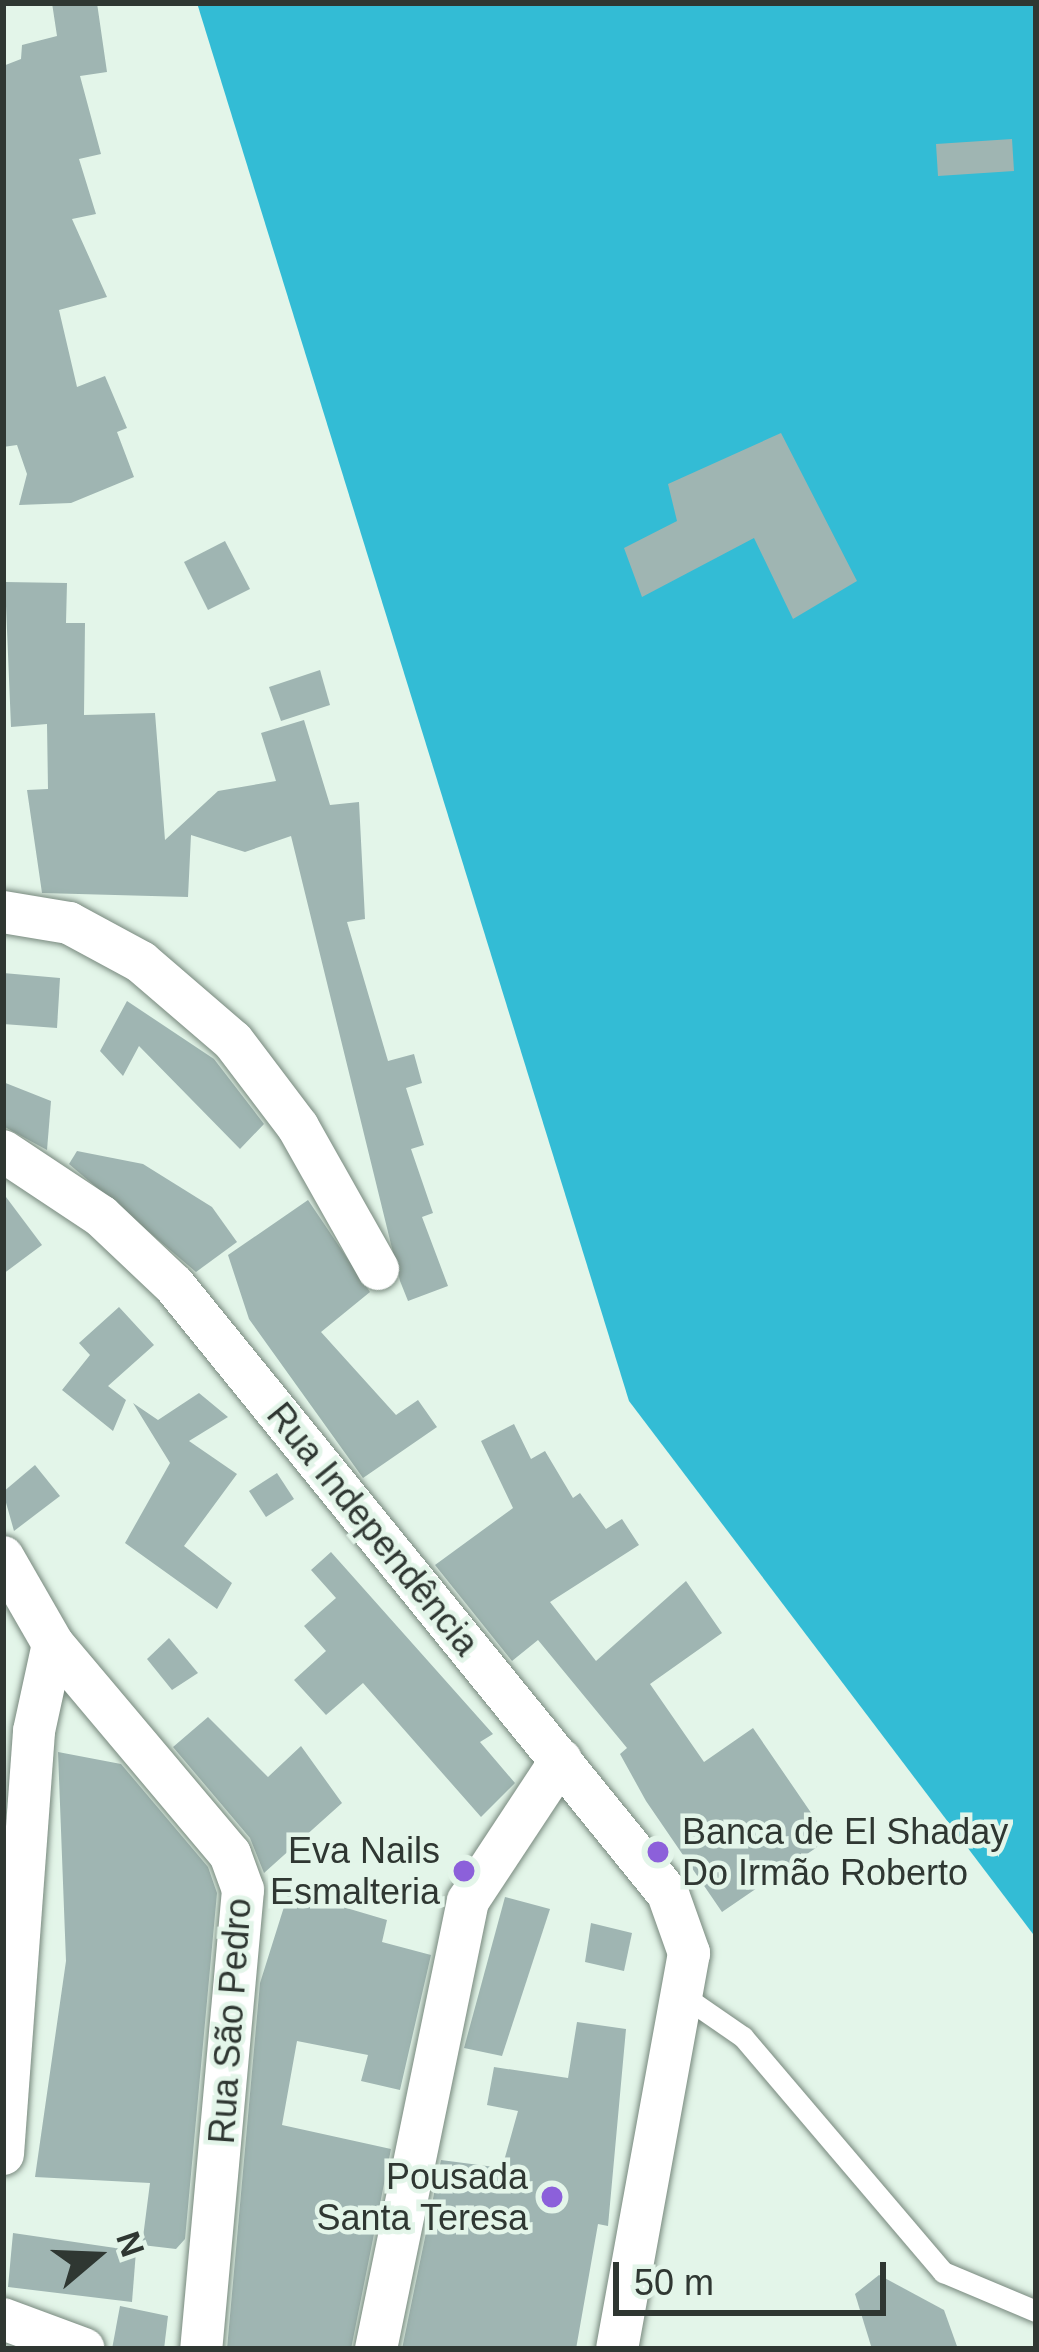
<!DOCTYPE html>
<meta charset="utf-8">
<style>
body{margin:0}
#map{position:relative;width:1039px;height:2352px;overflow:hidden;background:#e3f5e9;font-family:Arial,sans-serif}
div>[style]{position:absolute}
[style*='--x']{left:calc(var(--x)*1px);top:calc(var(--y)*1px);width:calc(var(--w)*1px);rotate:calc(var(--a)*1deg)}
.water>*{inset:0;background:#33bcd5}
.building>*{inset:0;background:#9fb5b2}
.roads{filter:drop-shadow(0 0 3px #77887d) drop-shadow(0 0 3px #77887d)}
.service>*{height:21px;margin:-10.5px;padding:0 10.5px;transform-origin:10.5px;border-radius:10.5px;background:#fff}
.minor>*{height:42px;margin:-21px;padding:0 21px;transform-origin:21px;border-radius:21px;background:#fff}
.dots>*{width:33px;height:33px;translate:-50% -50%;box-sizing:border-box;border:6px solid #e3f5e9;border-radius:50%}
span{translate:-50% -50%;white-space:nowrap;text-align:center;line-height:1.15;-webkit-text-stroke:9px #e3f5e9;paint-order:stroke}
.street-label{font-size:36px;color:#2f3732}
.poi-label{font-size:36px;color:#2f3732}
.left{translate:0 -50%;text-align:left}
.right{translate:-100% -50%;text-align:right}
.frame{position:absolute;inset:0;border:6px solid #2f3732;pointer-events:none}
.north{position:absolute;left:36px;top:2196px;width:120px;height:120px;-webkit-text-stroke:9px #e3f5e9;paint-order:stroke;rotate:71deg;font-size:33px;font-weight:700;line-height:48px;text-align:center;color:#2f3732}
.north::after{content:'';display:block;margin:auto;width:42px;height:54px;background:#2f3732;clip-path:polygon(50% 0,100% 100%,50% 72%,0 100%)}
.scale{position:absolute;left:613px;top:2262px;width:273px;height:54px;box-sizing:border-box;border:6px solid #2f3732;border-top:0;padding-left:15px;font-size:36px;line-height:42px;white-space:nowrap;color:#2f3732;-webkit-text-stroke:9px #e3f5e9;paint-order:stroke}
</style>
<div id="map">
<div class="water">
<i style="clip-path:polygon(197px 3px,1036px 3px,1036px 1938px,629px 1401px)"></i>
</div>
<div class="building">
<i style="clip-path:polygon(52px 3px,97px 3px,107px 72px,80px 76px,101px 154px,79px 159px,96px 214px,72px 219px,107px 297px,59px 310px,77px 387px,105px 376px,127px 428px,117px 432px,134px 477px,71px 503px,19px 505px,27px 474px,17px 445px,3px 447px,3px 66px,21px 59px,22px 45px,57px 36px)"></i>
<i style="clip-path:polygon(1012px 139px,1014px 171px,938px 176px,936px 144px)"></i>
<i style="clip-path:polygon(781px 433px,857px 581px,793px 619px,754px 538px,642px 597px,624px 548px,677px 521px,668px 484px)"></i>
<i style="clip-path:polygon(225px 541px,250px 589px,208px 610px,184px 562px)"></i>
<i style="clip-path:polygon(5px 582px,67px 583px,66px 623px,85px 623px,84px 715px,155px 713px,165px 840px,218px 791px,276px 781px,261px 733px,304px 720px,330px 805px,359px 802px,365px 919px,347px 922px,388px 1061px,414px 1054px,422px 1083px,406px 1088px,424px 1145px,411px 1149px,433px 1213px,422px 1217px,448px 1286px,408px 1301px,400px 1281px,291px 836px,245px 852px,191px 835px,188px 897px,42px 893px,27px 790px,48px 789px,47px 724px,11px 727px)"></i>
<i style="clip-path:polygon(320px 670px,330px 705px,281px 721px,269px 687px)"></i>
<i style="clip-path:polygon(3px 973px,60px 978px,57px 1028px,3px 1024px)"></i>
<i style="clip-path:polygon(127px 1001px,214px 1059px,264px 1124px,240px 1149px,139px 1046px,123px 1076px,100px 1051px)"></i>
<i style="clip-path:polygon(3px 1082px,51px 1101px,47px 1150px,3px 1126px)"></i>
<i style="clip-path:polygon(77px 1151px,143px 1164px,212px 1207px,237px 1242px,196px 1272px,69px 1164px)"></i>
<i style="clip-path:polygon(3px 1193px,42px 1245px,3px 1274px)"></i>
<i style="clip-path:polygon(308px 1200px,370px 1292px,321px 1332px,396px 1415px,418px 1400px,437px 1427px,363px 1478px,249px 1319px,228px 1255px)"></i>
<i style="clip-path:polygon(119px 1307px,154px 1345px,108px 1386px,126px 1400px,113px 1431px,62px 1390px,90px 1355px,79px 1343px)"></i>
<i style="clip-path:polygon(199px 1393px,228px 1417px,189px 1441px,237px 1474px,184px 1546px,232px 1583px,217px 1609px,125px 1543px,170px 1463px,133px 1403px,158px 1420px)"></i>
<i style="clip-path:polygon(514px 1424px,531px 1459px,545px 1451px,573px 1498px,580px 1493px,606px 1529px,622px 1519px,639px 1545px,550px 1602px,596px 1661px,686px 1581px,722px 1633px,650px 1684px,704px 1762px,753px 1728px,829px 1839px,722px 1912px,646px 1801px,620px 1754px,627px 1748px,538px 1640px,512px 1661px,435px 1565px,513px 1508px,481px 1441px)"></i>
<i style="clip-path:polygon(35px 1465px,60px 1496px,14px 1531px,3px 1492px)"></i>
<i style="clip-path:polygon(277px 1473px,294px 1499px,266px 1517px,249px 1491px)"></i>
<i style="clip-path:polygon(331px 1552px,493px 1734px,480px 1742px,515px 1783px,481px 1817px,363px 1683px,326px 1715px,294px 1680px,326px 1651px,304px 1626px,336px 1598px,311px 1570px)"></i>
<i style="clip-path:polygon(169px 1638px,198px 1673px,172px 1690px,147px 1659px)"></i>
<i style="clip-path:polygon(208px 1717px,268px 1777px,301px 1746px,342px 1803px,264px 1873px,250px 1838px,173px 1747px)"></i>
<i style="clip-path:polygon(58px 1752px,121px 1764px,208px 1867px,217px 1893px,185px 2239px,176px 2249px,142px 2245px,150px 2183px,35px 2177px,66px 1961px)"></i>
<i style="clip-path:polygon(289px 1891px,387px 1920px,382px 1942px,431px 1955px,400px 2090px,361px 2081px,368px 2055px,297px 2041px,282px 2125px,391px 2149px,351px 2349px,227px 2349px,260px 1983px)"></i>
<i style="clip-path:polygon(505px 1897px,550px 1909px,502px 2056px,464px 2048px)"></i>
<i style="clip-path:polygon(591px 1923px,632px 1933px,624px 1971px,585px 1962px)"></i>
<i style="clip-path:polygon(577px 2022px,626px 2029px,608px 2226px,598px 2224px,576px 2349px,402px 2349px,441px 2160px,502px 2168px,518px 2111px,487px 2105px,494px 2067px,568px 2078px)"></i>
<i style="clip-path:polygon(13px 2233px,136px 2251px,132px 2302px,8px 2287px)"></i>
<i style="clip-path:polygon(879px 2275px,944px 2310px,958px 2349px,872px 2349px,855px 2294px)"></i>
<i style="clip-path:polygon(120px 2306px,168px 2316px,164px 2349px,112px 2349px)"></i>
</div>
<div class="roads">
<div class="service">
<i style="--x:678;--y:1992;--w:79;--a:34.7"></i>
<i style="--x:743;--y:2037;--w:309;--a:49.6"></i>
<i style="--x:943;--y:2272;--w:101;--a:22.8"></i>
</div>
<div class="minor">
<i style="--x:3;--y:912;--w:67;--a:9.5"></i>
<i style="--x:69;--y:923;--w:82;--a:28.4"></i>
<i style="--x:141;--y:962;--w:121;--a:40.7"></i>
<i style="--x:233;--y:1041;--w:108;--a:52.9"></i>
<i style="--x:298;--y:1127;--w:163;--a:60.6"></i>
<i style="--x:3;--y:1151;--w:118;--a:33.6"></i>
<i style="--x:101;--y:1216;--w:100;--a:43.4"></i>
<i style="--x:174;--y:1285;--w:784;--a:50.95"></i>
<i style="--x:668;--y:1894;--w:63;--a:70.4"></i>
<i style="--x:689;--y:1953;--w:402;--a:100.3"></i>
<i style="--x:3;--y:1557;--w:100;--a:60.1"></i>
<i style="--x:53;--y:1644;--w:275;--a:49.9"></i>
<i style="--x:230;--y:1854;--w:38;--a:70"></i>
<i style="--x:243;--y:1890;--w:461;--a:95.2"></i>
<i style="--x:3;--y:2154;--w:424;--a:-85.8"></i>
<i style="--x:34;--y:1731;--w:89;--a:-77.7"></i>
<i style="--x:3;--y:2319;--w:86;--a:20.3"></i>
<i style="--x:376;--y:2349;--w:457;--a:-78.4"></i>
<i style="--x:468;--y:1901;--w:169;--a:-56.6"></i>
</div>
</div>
<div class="dots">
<i style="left:658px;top:1852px;background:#8c60da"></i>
<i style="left:464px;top:1871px;background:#8c60da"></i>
<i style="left:552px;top:2197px;background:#8c60da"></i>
</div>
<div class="street-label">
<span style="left:373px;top:1529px;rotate:51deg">Rua Independência</span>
<span style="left:230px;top:2021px;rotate:-86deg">Rua São Pedro</span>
</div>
<div class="poi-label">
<span class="left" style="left:682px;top:1852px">Banca de El Shaday<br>Do Irmão Roberto</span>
<span class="right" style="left:440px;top:1871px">Eva Nails<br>Esmalteria</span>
<span class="right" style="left:528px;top:2197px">Pousada<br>Santa Teresa</span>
</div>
<div class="frame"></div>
<div class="north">N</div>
<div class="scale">50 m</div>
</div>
